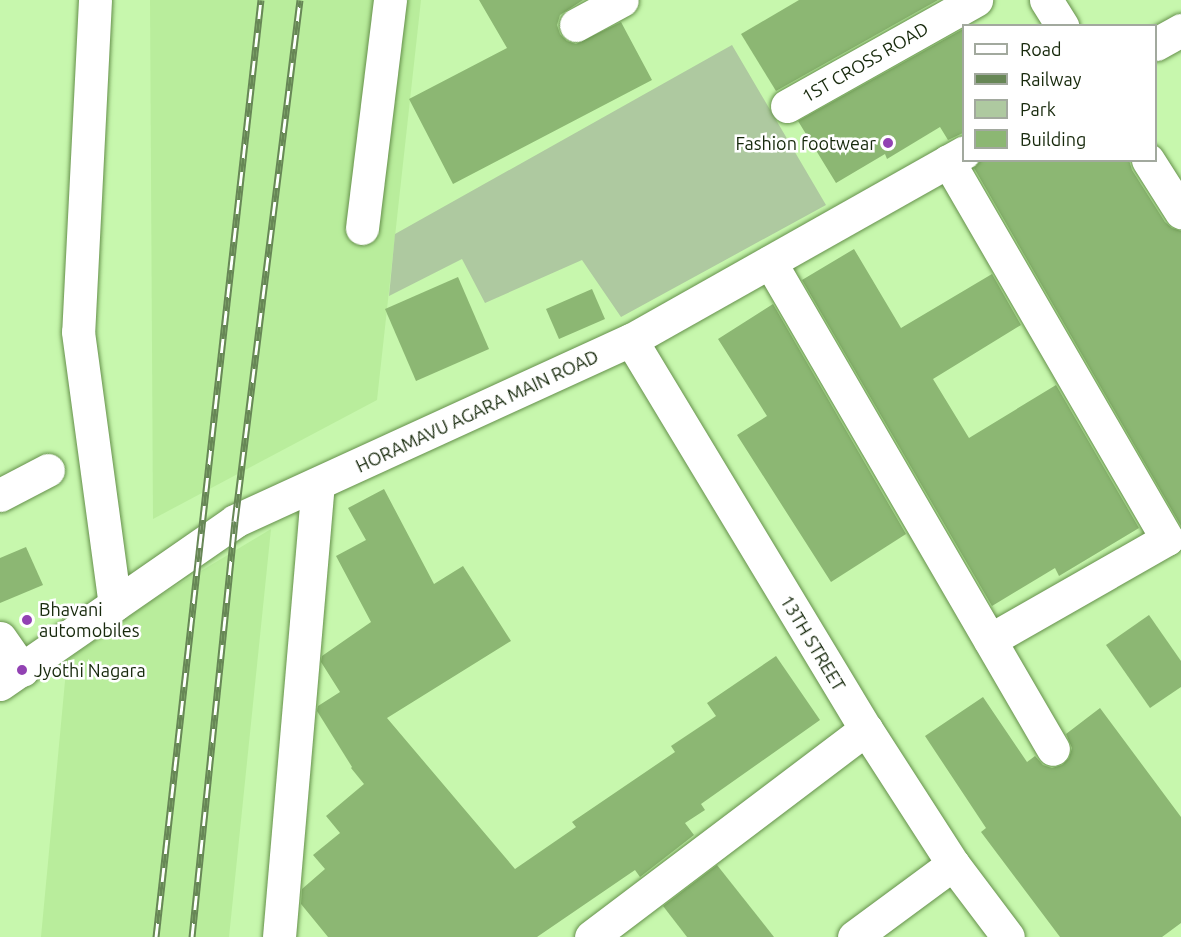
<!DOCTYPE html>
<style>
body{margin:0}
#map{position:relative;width:1181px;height:937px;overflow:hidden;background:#c7f7ad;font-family:Ubuntu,sans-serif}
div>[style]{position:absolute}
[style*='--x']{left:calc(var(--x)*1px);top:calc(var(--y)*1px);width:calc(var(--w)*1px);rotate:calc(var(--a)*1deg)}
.built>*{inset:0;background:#b9ed9c}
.green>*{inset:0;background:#aec9a0}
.building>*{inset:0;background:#8cb773}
.roads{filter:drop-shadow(0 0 2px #65904b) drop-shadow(0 0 2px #65904b)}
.minor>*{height:33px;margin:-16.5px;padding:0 16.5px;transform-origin:16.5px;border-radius:16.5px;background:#fff}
.tertiary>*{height:33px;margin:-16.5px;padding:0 16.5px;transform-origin:16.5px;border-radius:16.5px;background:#fff}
.rail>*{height:7px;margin-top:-3.5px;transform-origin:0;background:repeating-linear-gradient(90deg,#fff 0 14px,#678756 0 28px);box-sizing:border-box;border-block:2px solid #678756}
.dots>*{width:16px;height:16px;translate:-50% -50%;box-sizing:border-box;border:3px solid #fff;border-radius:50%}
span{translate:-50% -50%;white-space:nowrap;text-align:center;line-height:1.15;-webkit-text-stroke:5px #fff;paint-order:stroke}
.street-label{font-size:18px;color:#17290c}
.poi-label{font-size:18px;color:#17290c}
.right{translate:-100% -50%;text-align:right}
.left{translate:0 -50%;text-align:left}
.legend{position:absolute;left:962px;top:24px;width:195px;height:138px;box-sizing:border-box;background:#fff;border:2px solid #a2a99e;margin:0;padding:8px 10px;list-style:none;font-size:18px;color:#17290c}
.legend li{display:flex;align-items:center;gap:12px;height:30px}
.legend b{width:30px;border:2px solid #a2a99e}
</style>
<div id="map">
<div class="built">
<i style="clip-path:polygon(150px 0,421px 0,377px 400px,153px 519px)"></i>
<i style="clip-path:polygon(271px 529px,229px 937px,41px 937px,67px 660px,156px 598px)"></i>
</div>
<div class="green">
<i style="clip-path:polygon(732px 45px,826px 205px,621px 317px,582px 260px,485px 303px,462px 259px,389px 296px,395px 234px)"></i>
</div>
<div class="building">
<i style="clip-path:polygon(479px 0,583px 0,560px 15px,557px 25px,560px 34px,567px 41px,576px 44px,621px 22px,652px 80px,453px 184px,409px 99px,507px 48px)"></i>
<i style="clip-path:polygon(799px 0,938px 0,776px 91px,741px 34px)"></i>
<i style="clip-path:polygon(963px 29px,963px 133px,948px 140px,940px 127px,887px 159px,885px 154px,836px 183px,798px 121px)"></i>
<i style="clip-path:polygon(981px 160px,1129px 160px,1132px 170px,1165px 222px,1172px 228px,1181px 231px,1181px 526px,974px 168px)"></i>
<i style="clip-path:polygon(854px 249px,901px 328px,992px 274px,1021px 325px,933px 379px,969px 438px,1056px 385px,1139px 528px,1059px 576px,1055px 568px,992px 606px,802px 280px)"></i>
<i style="clip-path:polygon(458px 277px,489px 349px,416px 381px,385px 309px)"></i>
<i style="clip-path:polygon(592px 289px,605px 319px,559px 339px,546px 309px)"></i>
<i style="clip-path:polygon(773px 304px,906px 534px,831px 582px,737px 435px,767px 416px,718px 339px)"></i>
<i style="clip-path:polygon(384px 489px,434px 584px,463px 566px,511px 641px,387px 718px,515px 869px,576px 827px,572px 822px,675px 752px,671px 746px,716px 716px,707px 703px,776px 656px,820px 720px,701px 804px,705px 810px,685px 823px,694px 835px,640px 877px,635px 870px,537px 937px,328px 937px,301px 904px,302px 889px,325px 869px,313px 855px,340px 833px,326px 816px,364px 784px,351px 768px,352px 767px,317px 711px,318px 706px,340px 692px,321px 662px,322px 656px,371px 622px,336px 556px,366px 540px,348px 508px)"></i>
<i style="clip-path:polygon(26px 547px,43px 585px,0 603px,0 558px)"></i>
<i style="clip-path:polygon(1149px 615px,1181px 661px,1181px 687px,1150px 708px,1106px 645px)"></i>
<i style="clip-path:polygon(983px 697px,1027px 762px,1035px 756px,1043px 765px,1052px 768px,1062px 765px,1069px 758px,1072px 748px,1066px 734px,1100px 708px,1181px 817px,1181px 923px,1162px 937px,1060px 937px,981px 832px,986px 828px,925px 736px)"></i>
<i style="clip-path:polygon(717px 865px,774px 937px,687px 937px,663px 906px)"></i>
</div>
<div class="roads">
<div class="minor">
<i style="--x:95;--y:0;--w:332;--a:92.9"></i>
<i style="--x:78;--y:332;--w:275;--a:82.3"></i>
<i style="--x:1046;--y:0;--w:31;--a:58"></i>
<i style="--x:576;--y:25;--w:52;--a:-28.5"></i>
<i style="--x:787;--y:106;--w:217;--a:-29.3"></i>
<i style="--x:1148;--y:160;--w:62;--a:57.6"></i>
<i style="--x:948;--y:161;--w:437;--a:59.9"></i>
<i style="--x:1167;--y:539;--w:204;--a:150.3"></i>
<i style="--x:362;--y:228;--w:230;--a:-83"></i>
<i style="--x:770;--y:262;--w:563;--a:59.84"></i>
<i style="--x:631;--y:340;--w:454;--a:58.9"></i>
<i style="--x:866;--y:729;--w:161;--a:57.2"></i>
<i style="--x:953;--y:864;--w:91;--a:53"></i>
<i style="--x:0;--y:495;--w:54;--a:-27.5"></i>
<i style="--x:0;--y:638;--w:39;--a:55"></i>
<i style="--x:279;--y:937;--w:455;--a:-85.1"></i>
<i style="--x:591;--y:937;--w:345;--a:-37.1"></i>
<i style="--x:854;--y:937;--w:123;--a:-36.4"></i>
</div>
<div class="tertiary">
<i style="--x:1156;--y:44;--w:29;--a:-29"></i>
<i style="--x:0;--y:684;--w:286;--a:-34.7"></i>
<i style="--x:235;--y:521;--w:435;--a:-24.6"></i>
<i style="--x:631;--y:340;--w:382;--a:-29.4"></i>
</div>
</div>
<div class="rail">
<i style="--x:156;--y:937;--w:943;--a:-83.61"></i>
<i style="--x:192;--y:937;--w:418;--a:-84.1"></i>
<i style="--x:235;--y:521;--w:525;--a:-82.89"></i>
</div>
<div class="dots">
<i style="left:888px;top:143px;background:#9242b3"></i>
<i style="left:27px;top:620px;background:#9242b3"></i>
<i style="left:22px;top:670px;background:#9242b3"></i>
</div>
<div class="street-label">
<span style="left:865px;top:62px;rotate:-30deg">1ST CROSS ROAD</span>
<span style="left:477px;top:411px;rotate:-25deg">HORAMAVU AGARA MAIN ROAD</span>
<span style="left:813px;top:643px;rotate:59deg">13TH STREET</span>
</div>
<div class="poi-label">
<span class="right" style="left:876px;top:143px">Fashion footwear</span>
<span class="left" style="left:39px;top:620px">Bhavani<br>automobiles</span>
<span class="left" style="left:34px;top:670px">Jyothi Nagara</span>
</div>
<ul class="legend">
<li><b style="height:8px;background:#fff"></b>Road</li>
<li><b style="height:8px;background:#678756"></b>Railway</li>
<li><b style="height:16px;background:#aec9a0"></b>Park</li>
<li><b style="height:16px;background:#8cb773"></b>Building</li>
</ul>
</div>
